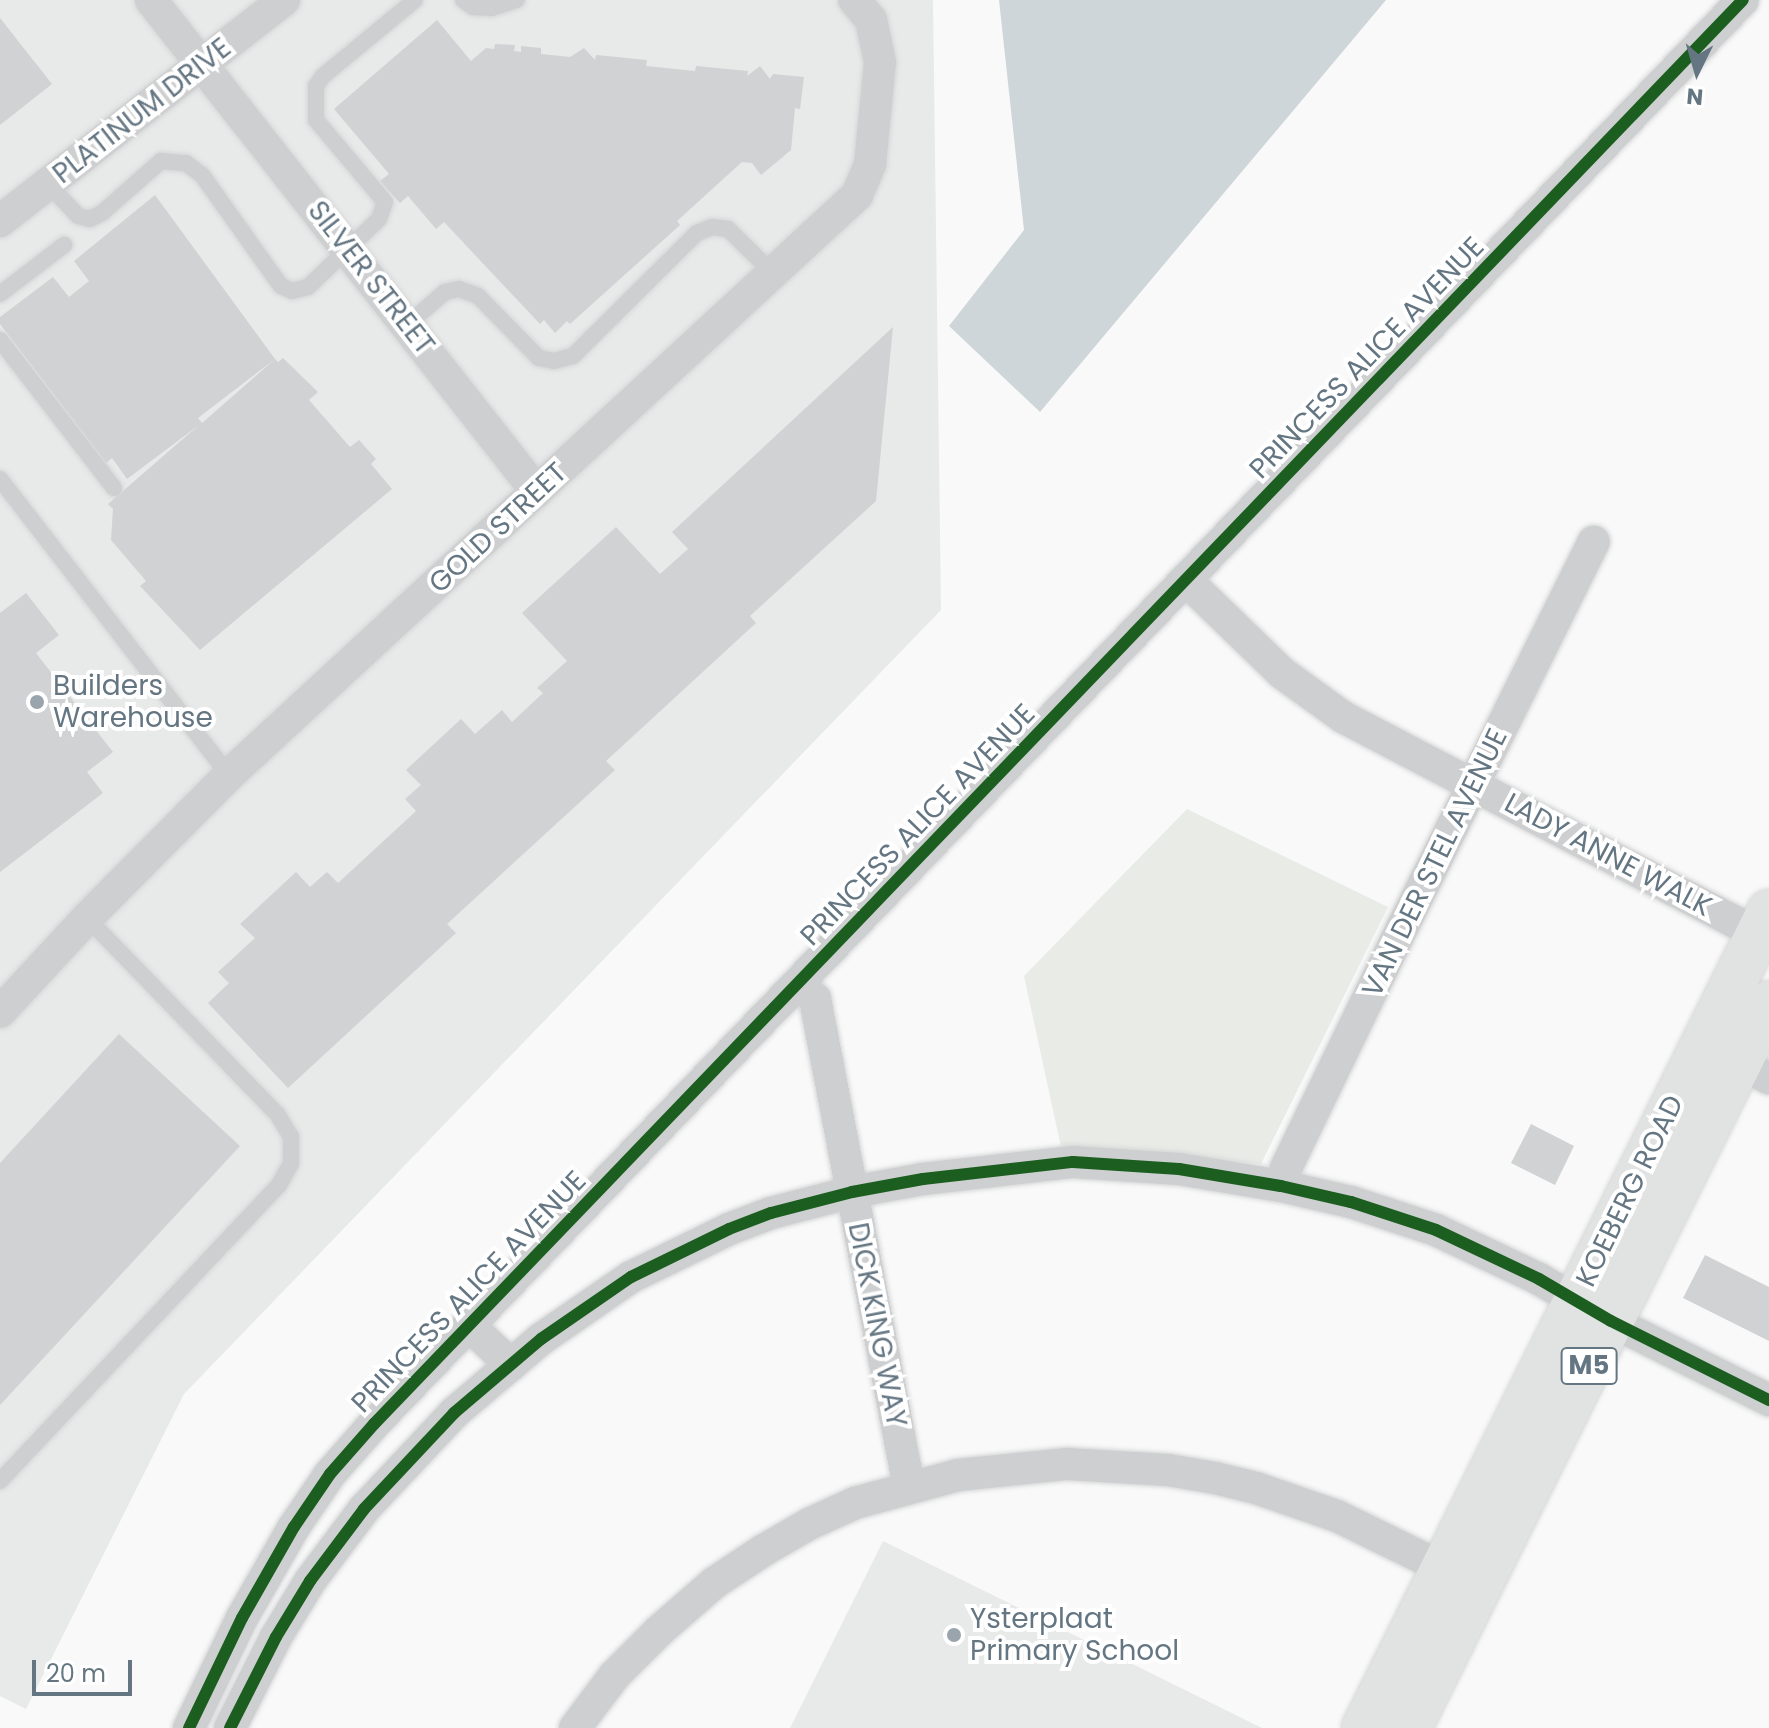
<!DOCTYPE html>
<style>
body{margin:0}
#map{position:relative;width:1769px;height:1728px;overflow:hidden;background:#f9f9f9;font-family:Poppins,sans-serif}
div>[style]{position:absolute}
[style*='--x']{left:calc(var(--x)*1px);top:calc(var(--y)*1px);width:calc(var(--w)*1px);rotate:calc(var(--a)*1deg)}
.built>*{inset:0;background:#e8e9e9}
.green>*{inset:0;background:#e8ebe6}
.water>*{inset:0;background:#ced6d9}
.building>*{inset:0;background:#d0d2d3}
.roads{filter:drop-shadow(0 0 2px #d5d6d7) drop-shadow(0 0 2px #d5d6d7)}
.lane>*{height:16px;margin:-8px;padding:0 8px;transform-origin:8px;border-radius:8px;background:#cecfd0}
.street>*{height:32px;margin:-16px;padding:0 16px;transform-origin:16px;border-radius:16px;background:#cecfd0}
.primary>*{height:44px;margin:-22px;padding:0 22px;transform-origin:22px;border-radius:22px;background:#e1e2e2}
.cycleway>*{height:12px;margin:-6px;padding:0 6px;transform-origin:6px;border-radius:6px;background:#1b5e20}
.dots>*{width:22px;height:22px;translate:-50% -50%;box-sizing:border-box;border:4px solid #fff;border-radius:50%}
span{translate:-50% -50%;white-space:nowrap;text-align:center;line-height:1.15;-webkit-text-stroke:8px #fff;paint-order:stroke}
.shield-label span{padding:2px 6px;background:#fff;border:2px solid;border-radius:6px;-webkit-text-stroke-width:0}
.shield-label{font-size:26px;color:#657683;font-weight:700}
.street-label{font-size:28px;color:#657683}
.poi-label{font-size:28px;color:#657683}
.left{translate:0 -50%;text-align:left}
.north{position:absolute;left:1657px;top:32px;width:80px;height:80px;-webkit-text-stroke:6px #fff;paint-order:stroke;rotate:185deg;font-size:22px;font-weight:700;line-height:32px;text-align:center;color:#657683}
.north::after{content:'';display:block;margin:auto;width:28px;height:36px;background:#657683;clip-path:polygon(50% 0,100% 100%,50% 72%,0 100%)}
.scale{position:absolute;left:32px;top:1660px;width:100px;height:36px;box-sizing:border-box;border:4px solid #657683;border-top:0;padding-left:10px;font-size:24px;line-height:28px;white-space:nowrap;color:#657683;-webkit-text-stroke:6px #fff;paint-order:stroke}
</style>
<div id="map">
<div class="built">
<i style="clip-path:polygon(0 0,933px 0,941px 610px,184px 1394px,26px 1709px,0 1696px)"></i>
<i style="clip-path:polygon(883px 1541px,1262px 1728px,790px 1728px)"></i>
</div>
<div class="green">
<i style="clip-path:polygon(1187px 809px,1388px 907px,1261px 1164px,1061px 1147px,1024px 976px)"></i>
</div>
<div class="water">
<i style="clip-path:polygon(999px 0,1386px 0,1040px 412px,949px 326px,1024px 230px)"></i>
</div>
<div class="building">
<i style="clip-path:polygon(0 18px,52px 84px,0 125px)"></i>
<i style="clip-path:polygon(437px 20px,471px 61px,486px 48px,494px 49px,495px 44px,515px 45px,514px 51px,521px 52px,521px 46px,541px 48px,541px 54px,570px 57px,584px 48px,595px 60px,596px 55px,647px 60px,646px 66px,695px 71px,696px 66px,748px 71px,747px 76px,760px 66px,770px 79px,773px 74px,804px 77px,800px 109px,795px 108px,791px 150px,761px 175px,752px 163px,742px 162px,677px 221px,680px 225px,570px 324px,567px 321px,555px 333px,544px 320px,540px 324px,444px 222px,436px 229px,408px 196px,400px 203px,380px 181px,389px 174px,334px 109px)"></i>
<i style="clip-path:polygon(155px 195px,275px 359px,198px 418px,202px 423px,275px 359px,278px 362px,283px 358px,318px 392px,309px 400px,350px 447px,359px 440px,376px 459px,371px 464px,392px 489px,200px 650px,140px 586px,146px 581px,111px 540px,113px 509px,108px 504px,199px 425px,127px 479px,112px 458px,106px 463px,0 324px,0 317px,53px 277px,69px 297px,89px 281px,74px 261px)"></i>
<i style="clip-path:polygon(893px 327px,876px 501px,750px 616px,756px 623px,606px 761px,615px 770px,447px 924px,456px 933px,288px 1088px,208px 1003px,229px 983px,218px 972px,255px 938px,240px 924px,296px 872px,310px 887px,327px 872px,338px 883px,416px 811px,405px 799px,421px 785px,406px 770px,461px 719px,475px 734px,502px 710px,512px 722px,543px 693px,537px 688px,567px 661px,522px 613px,616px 527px,660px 574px,688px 549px,672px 532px)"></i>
<i style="clip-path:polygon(26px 593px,59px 635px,36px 653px,113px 752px,87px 772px,103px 793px,0 872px,0 613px)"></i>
<i style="clip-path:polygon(119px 1034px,240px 1146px,0 1405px,0 1163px)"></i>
<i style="clip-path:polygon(1531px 1124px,1574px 1146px,1555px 1185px,1511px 1163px)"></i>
<i style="clip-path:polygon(1705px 1255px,1769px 1287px,1769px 1341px,1683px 1298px)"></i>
</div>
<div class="roads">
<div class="lane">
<i style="--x:463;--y:0;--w:12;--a:35"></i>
<i style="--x:473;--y:7;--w:19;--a:3"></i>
<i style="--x:492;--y:8;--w:26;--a:-18"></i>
<i style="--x:48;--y:184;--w:44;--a:46.8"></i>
<i style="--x:78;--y:216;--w:12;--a:14"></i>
<i style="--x:90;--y:219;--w:13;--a:-27"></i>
<i style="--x:102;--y:213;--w:79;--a:-41.4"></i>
<i style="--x:161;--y:161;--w:25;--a:5"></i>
<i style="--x:186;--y:163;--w:20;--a:37"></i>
<i style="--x:202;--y:175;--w:136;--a:54.6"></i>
<i style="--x:281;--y:286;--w:12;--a:24"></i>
<i style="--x:292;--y:291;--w:16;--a:-14"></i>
<i style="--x:308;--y:287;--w:98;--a:-43.8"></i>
<i style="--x:379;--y:219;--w:18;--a:-71"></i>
<i style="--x:385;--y:202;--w:107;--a:-130.1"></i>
<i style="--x:316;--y:120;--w:34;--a:-90"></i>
<i style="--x:316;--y:86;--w:12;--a:-55"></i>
<i style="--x:323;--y:76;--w:119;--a:-39.6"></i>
<i style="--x:0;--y:294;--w:81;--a:-37.4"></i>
<i style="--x:408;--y:324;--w:49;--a:-40.9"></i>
<i style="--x:445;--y:292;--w:14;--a:-12"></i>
<i style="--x:459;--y:289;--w:20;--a:20"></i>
<i style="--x:478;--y:296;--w:87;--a:45.5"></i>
<i style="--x:539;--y:358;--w:15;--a:11"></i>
<i style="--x:554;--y:361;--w:20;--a:-15"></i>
<i style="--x:573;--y:356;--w:175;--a:-44.8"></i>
<i style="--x:697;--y:233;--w:16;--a:-22"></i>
<i style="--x:712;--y:227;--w:16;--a:7"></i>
<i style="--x:728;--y:229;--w:66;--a:44.4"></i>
<i style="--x:0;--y:340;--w:187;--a:52.4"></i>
<i style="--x:0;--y:479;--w:374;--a:52.3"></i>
<i style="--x:0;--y:1481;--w:407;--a:-46.7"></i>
<i style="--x:279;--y:1185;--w:25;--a:-61"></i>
<i style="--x:291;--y:1163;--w:26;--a:-90"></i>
<i style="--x:291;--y:1137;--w:26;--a:-121"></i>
<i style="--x:278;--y:1115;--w:274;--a:-134.1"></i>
</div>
<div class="street">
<i style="--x:151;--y:0;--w:625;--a:51.88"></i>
<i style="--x:0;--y:221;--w:360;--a:-37.9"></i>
<i style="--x:1187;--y:581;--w:132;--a:44.1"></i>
<i style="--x:1282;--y:673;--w:75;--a:35.8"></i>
<i style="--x:1343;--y:717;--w:468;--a:27.6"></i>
<i style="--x:798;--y:984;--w:23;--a:41"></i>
<i style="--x:815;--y:999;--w:496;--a:79.1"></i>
<i style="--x:0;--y:1012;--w:128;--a:-47.2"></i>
<i style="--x:87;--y:918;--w:202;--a:-45.2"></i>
<i style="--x:229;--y:775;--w:855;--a:-42.72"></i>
<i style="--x:857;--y:195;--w:34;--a:-67"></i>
<i style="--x:870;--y:164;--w:102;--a:-84.4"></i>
<i style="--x:880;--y:62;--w:43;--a:-102.1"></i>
<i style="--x:871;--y:20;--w:26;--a:-130"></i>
<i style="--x:1739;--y:1063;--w:34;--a:27"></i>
<i style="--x:1281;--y:1186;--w:19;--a:-74"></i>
<i style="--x:1286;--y:1168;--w:269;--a:-64.2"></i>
<i style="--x:1403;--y:926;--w:429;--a:-63.6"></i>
<i style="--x:469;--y:1325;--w:58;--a:43.6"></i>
<i style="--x:189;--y:1728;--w:122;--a:-64.3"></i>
<i style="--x:242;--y:1618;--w:105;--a:-60.3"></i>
<i style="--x:294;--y:1527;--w:64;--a:-55.8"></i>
<i style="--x:330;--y:1474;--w:67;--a:-48.7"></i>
<i style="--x:374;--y:1424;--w:1975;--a:-46.13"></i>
<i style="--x:230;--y:1728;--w:102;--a:-63.2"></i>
<i style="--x:276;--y:1637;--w:66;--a:-58.7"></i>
<i style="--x:310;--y:1581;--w:90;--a:-53.1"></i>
<i style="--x:364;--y:1509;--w:132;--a:-46.8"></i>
<i style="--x:454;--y:1413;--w:114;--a:-40.4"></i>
<i style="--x:541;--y:1339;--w:109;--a:-34.6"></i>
<i style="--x:631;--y:1277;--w:109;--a:-26.1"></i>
<i style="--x:729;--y:1229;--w:45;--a:-20.9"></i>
<i style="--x:771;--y:1213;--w:84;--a:-14.5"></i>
<i style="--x:852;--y:1192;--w:72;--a:-10.4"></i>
<i style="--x:923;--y:1179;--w:151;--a:-6.5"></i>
<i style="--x:1073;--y:1162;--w:106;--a:3.8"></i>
<i style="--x:1179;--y:1169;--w:103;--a:9.5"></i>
<i style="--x:1281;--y:1186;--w:72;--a:12.9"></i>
<i style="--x:1351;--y:1202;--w:89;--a:18.2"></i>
<i style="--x:1436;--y:1230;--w:114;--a:25.4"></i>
<i style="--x:1539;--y:1279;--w:83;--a:30.3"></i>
<i style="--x:1611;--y:1321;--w:177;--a:26.6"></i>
<i style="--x:575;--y:1728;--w:65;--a:-53.1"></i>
<i style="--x:614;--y:1676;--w:64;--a:-45"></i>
<i style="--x:659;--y:1631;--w:73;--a:-41.1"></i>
<i style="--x:714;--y:1583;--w:60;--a:-33.4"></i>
<i style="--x:764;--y:1550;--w:52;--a:-30"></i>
<i style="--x:809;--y:1524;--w:51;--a:-24.5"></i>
<i style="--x:855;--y:1503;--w:107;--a:-15.2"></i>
<i style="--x:958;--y:1475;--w:110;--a:-5.8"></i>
<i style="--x:1067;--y:1464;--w:101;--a:3.4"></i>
<i style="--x:1168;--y:1470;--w:48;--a:9.7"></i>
<i style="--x:1215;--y:1478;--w:42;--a:13.7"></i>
<i style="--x:1256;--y:1488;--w:86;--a:19.1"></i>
<i style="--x:1337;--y:1516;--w:118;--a:26.1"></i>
</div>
<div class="primary">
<i style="--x:1364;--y:1728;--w:911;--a:-63.6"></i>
<i style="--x:1409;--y:1728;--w:809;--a:-63.59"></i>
</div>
</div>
<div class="cycleway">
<i style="--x:189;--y:1728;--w:122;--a:-64.3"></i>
<i style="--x:242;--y:1618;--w:105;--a:-60.3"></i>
<i style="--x:294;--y:1527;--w:64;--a:-55.8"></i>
<i style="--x:330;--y:1474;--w:67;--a:-48.7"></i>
<i style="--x:374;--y:1424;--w:1975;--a:-46.13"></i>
<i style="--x:230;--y:1728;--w:102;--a:-63.2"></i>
<i style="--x:276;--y:1637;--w:66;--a:-58.7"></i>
<i style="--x:310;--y:1581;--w:90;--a:-53.1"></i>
<i style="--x:364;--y:1509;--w:132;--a:-46.8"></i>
<i style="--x:454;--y:1413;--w:114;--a:-40.4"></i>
<i style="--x:541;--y:1339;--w:109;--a:-34.6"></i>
<i style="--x:631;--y:1277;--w:109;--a:-26.1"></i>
<i style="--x:729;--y:1229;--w:45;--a:-20.9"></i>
<i style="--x:771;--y:1213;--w:84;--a:-14.5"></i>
<i style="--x:852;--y:1192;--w:72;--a:-10.4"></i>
<i style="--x:923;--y:1179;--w:151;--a:-6.5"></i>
<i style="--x:1073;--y:1162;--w:106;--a:3.8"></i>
<i style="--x:1179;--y:1169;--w:103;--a:9.5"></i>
<i style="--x:1281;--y:1186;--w:72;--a:12.9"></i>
<i style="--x:1351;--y:1202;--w:89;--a:18.2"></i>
<i style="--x:1436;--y:1230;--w:114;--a:25.4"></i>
<i style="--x:1539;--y:1279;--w:83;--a:30.3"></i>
<i style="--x:1611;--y:1321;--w:177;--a:26.6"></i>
</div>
<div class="dots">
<i style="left:37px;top:702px;background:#99a4ac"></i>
<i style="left:954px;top:1635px;background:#99a4ac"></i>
</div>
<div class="shield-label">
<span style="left:1589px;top:1366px">M5</span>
</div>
<div class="street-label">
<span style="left:142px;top:111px;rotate:-38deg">PLATINUM DRIVE</span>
<span style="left:371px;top:278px;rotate:52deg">SILVER STREET</span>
<span style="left:1367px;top:358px;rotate:-46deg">PRINCESS ALICE AVENUE</span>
<span style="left:498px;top:528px;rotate:-43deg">GOLD STREET</span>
<span style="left:918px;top:825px;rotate:-46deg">PRINCESS ALICE AVENUE</span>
<span style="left:1608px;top:855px;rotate:28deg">LADY ANNE WALK</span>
<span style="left:1435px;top:863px;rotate:-64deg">VAN DER STEL AVENUE</span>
<span style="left:1630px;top:1191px;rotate:-64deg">KOEBERG ROAD</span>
<span style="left:469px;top:1292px;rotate:-46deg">PRINCESS ALICE AVENUE</span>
<span style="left:877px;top:1325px;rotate:79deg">DICK KING WAY</span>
</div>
<div class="poi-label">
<span class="left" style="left:53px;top:702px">Builders<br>Warehouse</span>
<span class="left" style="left:970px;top:1635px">Ysterplaat<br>Primary School</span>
</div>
<div class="north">N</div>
<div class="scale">20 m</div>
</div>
